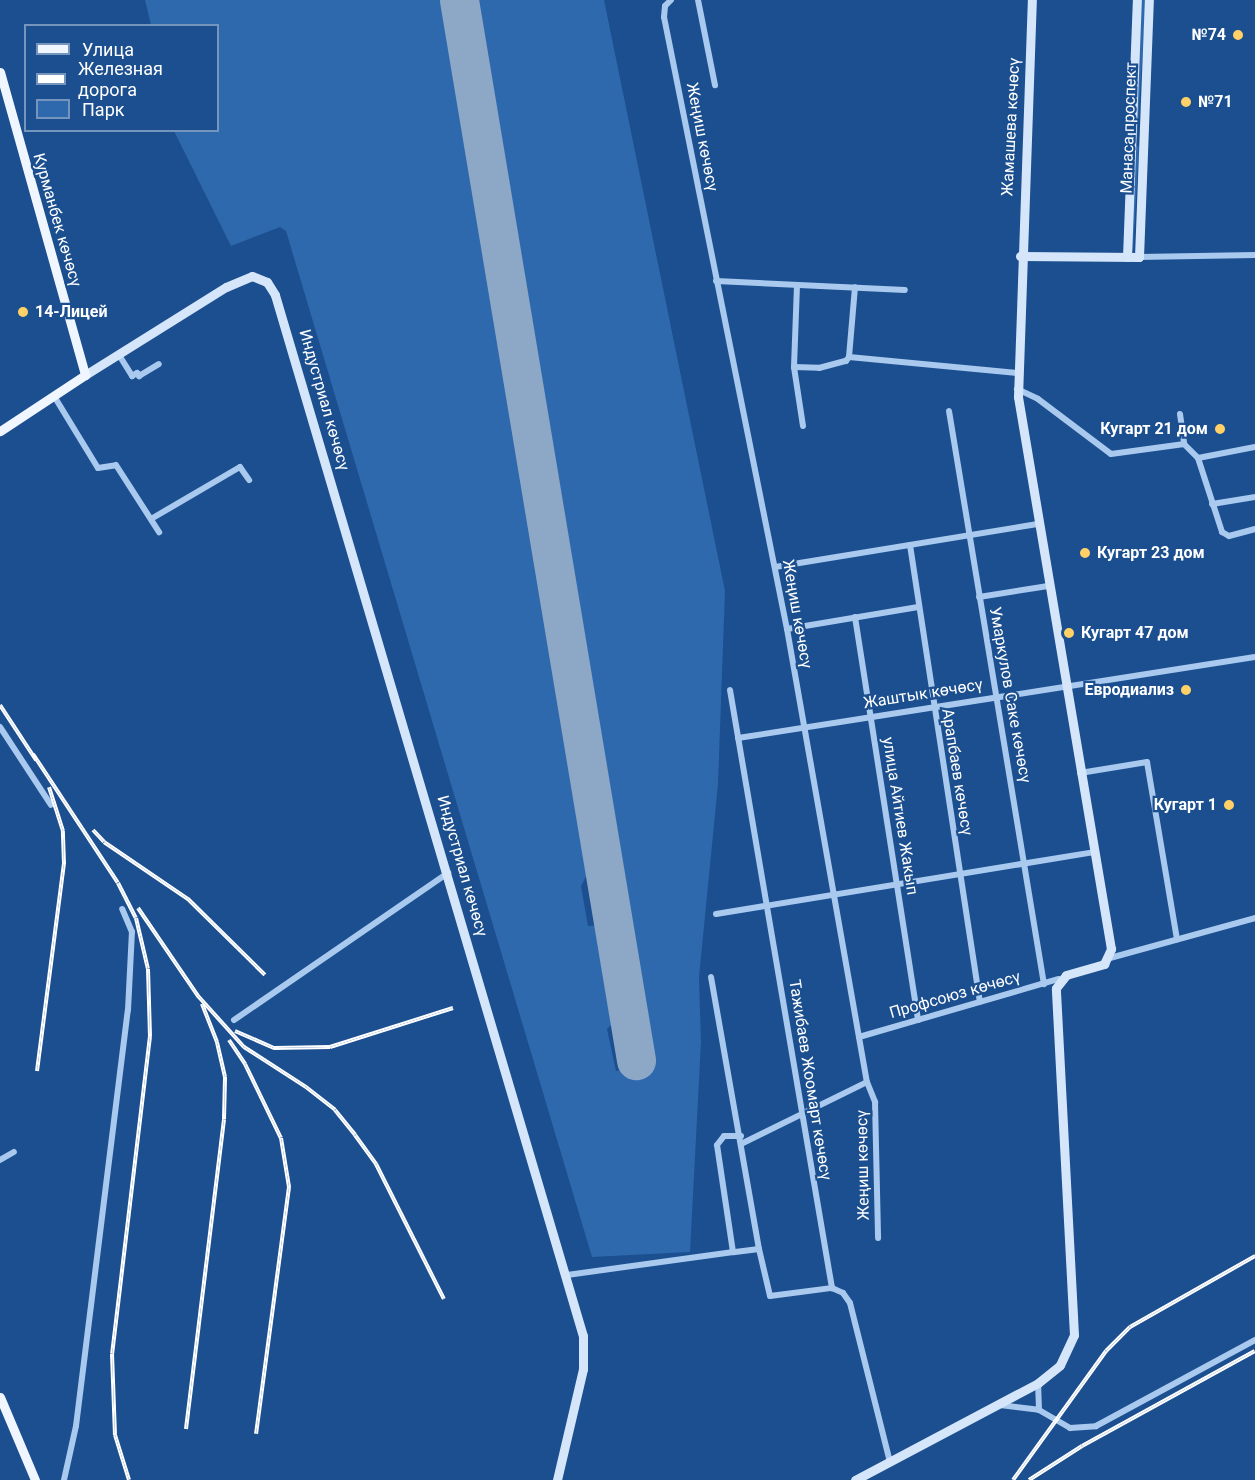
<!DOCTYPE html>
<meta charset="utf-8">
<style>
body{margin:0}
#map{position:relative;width:1255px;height:1480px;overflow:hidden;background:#1b4f8f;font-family:Roboto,sans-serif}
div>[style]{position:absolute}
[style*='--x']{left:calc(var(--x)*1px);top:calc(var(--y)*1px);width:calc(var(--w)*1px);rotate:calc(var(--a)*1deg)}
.green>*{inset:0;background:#2e69ad}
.runway>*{height:39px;margin:-19.5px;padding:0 19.5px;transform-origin:19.5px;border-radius:19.5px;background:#8da7c7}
.street>*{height:6px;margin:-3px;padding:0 3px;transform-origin:3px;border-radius:3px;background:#a9c9ee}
.secondary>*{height:9px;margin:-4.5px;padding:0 4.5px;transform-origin:4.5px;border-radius:4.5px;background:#d6e6fa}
.primary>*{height:9px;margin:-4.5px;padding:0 4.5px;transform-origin:4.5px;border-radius:4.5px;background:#f0f6ff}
.rail>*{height:4px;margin-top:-2px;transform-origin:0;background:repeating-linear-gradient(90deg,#1b4f8f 0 4.5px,#fff 0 9px);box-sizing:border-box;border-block:2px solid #fff}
.dots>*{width:16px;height:16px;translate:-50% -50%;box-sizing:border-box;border:3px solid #1b4f8f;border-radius:50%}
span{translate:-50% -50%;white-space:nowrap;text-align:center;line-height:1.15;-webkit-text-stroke:4.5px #1b4f8f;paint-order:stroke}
.poi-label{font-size:16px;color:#fff;font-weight:700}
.right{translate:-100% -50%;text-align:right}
.left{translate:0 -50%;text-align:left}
.street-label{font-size:16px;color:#fff}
.legend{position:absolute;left:24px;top:24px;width:195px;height:108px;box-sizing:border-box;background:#1b4f8f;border:2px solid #7695bc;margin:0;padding:8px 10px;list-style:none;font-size:18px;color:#fff}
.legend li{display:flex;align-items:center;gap:12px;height:30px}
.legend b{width:30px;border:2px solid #7695bc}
</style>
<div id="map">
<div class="green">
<i style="clip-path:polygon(145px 0,443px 0,589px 871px,581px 886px,588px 926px,598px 925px,614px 1022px,607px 1029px,616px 1071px,651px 1064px,475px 0,604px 0,725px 591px,718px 784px,699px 977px,701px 1042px,690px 1252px,592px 1257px,286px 231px,280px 227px,231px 246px,174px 131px,218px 130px,218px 26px,151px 25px)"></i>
<i style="clip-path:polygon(1141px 0,1146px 0,1137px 139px,1136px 137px)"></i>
<i style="clip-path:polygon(1135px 145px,1139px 147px,1133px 251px,1131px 249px)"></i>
</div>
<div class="runway">
<i style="--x:459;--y:0;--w:1075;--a:80.52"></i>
</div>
<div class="street">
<i style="--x:671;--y:0;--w:8;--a:135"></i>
<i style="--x:665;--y:6;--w:11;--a:95"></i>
<i style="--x:664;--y:17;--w:624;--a:78.64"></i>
<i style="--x:787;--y:629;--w:460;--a:80"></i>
<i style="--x:867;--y:1082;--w:22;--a:68"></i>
<i style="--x:875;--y:1102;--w:136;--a:88.7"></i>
<i style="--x:698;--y:0;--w:87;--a:78.7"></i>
<i style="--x:1139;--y:257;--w:116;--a:-1"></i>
<i style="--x:716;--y:281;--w:189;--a:2.7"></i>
<i style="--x:119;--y:355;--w:25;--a:58"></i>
<i style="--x:132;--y:376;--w:6;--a:-31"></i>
<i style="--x:137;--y:373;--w:4;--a:56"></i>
<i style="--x:139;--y:376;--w:23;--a:-31"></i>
<i style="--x:849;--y:357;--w:70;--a:-85.1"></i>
<i style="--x:794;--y:367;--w:82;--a:-87.9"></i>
<i style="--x:1017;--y:389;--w:23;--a:25"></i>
<i style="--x:1038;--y:399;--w:91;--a:37"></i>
<i style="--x:1111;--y:454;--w:74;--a:-7.8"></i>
<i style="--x:1184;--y:444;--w:20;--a:45"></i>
<i style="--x:1198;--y:458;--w:78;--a:72"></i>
<i style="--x:1222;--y:532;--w:8;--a:30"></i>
<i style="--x:1229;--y:536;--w:27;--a:-15"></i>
<i style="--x:54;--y:396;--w:84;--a:58.6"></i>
<i style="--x:98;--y:468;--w:18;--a:-9"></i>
<i style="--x:116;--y:465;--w:80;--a:57.3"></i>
<i style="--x:949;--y:411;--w:581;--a:80.59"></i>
<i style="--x:1180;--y:414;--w:30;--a:82"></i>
<i style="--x:803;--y:426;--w:60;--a:-98.7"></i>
<i style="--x:794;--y:367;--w:25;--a:2"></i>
<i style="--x:819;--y:368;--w:28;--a:-15"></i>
<i style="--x:846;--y:361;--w:5;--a:-53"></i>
<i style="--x:849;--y:357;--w:169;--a:5.4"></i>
<i style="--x:1198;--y:458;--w:58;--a:-10.9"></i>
<i style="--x:1212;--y:504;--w:44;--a:-9.2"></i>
<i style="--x:151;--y:519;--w:103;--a:-30.3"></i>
<i style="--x:240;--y:467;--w:16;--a:55"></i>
<i style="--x:910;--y:545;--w:462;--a:81.3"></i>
<i style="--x:775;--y:567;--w:266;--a:-9.3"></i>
<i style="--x:979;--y:597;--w:70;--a:-9.1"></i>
<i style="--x:855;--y:617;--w:408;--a:81.1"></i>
<i style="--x:787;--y:629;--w:133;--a:-9.5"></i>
<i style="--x:730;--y:690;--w:607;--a:80.32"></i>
<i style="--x:832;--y:1288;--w:12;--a:24"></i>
<i style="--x:843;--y:1293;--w:12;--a:55"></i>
<i style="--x:850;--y:1303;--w:164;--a:75.9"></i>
<i style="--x:0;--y:727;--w:93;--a:56.8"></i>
<i style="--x:738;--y:738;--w:523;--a:-8.9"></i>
<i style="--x:1080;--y:773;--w:68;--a:-9.3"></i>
<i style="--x:1147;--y:762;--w:180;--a:80.4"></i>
<i style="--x:716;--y:914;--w:383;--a:-9.3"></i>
<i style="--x:1110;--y:958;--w:150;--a:-15.4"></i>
<i style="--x:711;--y:977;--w:276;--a:80"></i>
<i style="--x:759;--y:1249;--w:26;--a:173"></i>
<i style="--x:234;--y:1020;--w:260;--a:-34.5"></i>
<i style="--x:859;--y:1037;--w:208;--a:-16.2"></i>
<i style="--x:743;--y:1143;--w:138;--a:-26.2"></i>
<i style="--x:0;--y:1160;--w:16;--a:-30"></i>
<i style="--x:759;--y:1249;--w:48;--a:76.8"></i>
<i style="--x:770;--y:1296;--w:63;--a:-7.4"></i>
<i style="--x:567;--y:1275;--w:168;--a:-7.9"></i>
<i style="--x:733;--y:1252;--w:108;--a:-98.5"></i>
<i style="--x:717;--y:1145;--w:11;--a:-52"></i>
<i style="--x:724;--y:1136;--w:17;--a:0"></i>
<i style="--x:1000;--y:1405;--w:39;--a:7"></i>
<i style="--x:1039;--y:1410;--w:27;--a:-92"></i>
<i style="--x:1039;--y:1410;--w:36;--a:30"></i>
<i style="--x:1070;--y:1428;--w:26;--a:-4"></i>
<i style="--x:1096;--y:1426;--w:181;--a:-28.4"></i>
<i style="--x:64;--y:1480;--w:55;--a:-77.5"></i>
<i style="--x:76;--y:1426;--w:419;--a:-82.9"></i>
<i style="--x:128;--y:1010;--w:78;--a:-87.1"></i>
<i style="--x:132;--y:932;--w:25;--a:-113"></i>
</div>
<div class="secondary">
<i style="--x:1020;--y:256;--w:119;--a:0.5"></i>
<i style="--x:1139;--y:257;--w:257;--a:-87.8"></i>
<i style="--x:1127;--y:257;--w:257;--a:-87.8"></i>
<i style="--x:85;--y:375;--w:166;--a:-32"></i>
<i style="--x:226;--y:287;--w:28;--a:-23"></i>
<i style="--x:252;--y:276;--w:16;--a:22"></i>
<i style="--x:267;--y:282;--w:15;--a:58"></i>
<i style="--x:275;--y:295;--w:1086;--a:73.52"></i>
<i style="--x:583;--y:1336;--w:33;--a:90"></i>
<i style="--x:583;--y:1369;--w:114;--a:103.2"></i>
<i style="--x:855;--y:1480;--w:207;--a:-27.9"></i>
<i style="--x:1038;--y:1383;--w:28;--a:-39"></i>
<i style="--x:1060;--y:1365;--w:33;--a:-65"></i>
<i style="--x:1074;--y:1335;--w:347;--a:-93"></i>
<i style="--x:1056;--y:988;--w:16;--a:-52"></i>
<i style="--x:1066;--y:975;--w:40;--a:-16"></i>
<i style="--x:1104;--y:964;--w:17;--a:-65"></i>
<i style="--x:1111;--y:949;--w:560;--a:-99.56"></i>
<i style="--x:1018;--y:397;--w:397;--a:-88"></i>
</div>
<div class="primary">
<i style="--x:0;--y:72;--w:315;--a:74.3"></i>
<i style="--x:85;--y:375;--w:102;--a:146.6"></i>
<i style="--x:0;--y:1397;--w:90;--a:67.1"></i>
</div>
<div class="rail">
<i style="--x:0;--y:705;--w:66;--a:56.8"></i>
<i style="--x:33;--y:754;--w:154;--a:56.6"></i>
<i style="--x:118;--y:883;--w:39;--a:63"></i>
<i style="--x:136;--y:918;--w:52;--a:76.8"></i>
<i style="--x:148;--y:969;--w:67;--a:88.3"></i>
<i style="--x:150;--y:1036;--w:320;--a:96.8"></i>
<i style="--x:112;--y:1354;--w:81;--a:87.9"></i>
<i style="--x:115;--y:1435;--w:47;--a:72.7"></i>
<i style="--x:93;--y:830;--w:16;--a:47"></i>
<i style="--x:104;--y:842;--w:102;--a:34.2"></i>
<i style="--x:188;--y:899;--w:108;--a:44.6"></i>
<i style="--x:138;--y:908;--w:107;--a:55.7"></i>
<i style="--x:198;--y:996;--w:69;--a:48"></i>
<i style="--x:244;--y:1047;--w:74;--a:32.8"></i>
<i style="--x:306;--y:1087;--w:37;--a:38"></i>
<i style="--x:335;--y:1110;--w:32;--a:51"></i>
<i style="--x:355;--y:1135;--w:36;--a:54"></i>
<i style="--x:376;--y:1164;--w:151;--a:63.3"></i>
<i style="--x:235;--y:1031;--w:43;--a:23.6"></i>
<i style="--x:274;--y:1048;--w:56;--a:-1"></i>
<i style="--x:330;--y:1047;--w:129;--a:-17.6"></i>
<i style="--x:229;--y:1040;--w:29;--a:56"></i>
<i style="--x:245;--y:1064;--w:82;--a:64.1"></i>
<i style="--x:281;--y:1138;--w:50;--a:80.7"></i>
<i style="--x:289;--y:1187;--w:249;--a:97.6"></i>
<i style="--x:37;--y:1071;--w:209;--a:-82.6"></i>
<i style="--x:64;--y:864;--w:33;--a:-92"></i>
<i style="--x:63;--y:831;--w:46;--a:-107.7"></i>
<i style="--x:186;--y:1429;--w:312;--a:-83"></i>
<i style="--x:224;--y:1119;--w:42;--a:-88.6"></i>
<i style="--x:225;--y:1077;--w:36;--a:-103"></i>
<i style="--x:217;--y:1042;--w:41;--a:-111.5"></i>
<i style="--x:1013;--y:1480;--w:159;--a:-54.2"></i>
<i style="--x:1106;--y:1351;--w:34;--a:-45"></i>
<i style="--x:1130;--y:1327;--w:144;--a:-29.6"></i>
<i style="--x:1029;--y:1480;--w:63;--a:-32.7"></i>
<i style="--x:1082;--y:1446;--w:197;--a:-28.8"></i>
</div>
<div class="dots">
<i style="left:1238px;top:35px;background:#ffd166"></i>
<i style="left:1186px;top:102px;background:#ffd166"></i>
<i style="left:23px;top:312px;background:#ffd166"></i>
<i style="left:1220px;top:429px;background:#ffd166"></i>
<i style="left:1085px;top:553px;background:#ffd166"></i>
<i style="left:1069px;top:633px;background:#ffd166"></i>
<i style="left:1186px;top:690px;background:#ffd166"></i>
<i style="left:1229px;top:805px;background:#ffd166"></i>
</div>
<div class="poi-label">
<span class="right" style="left:1226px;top:35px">№74</span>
<span class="left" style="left:1198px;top:102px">№71</span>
<span class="left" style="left:35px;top:312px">14-Лицей</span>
<span class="right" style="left:1208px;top:429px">Кугарт 21 дом</span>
<span class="left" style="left:1097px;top:553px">Кугарт 23 дом</span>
<span class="left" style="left:1081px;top:633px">Кугарт 47 дом</span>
<span class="right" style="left:1174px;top:690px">Евродиализ</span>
<span class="right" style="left:1217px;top:805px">Кугарт 1</span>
</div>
<div class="street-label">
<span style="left:1011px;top:127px;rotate:-87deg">Жамашева көчөсү</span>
<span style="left:1129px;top:128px;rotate:-88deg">Манаса проспект</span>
<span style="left:702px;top:137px;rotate:79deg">Жеңиш көчөсү</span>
<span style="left:57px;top:220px;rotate:74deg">Курманбек көчөсү</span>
<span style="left:324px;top:400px;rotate:74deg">Индустриал көчөсү</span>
<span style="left:797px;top:614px;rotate:80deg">Жеңиш көчөсү</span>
<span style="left:923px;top:694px;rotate:-9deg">Жаштык көчөсү</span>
<span style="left:1010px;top:695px;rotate:80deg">Умаркулов Саке көчөсү</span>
<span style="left:957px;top:772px;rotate:81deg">Арапбаев көчөсү</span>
<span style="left:900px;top:816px;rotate:81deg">улица Айтиев Жакып</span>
<span style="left:462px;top:866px;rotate:74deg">Индустриал көчөсү</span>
<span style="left:955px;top:995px;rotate:-16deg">Профсоюз көчөсү</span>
<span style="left:810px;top:1080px;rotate:81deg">Тажибаев Жоомарт көчөсү</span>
<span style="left:863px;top:1165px;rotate:-91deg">Жеңиш көчөсү</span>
</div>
<ul class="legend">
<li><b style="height:8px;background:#f0f6ff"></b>Улица</li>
<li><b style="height:8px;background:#fff"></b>Железная дорога</li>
<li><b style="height:16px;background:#2e69ad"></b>Парк</li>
</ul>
</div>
